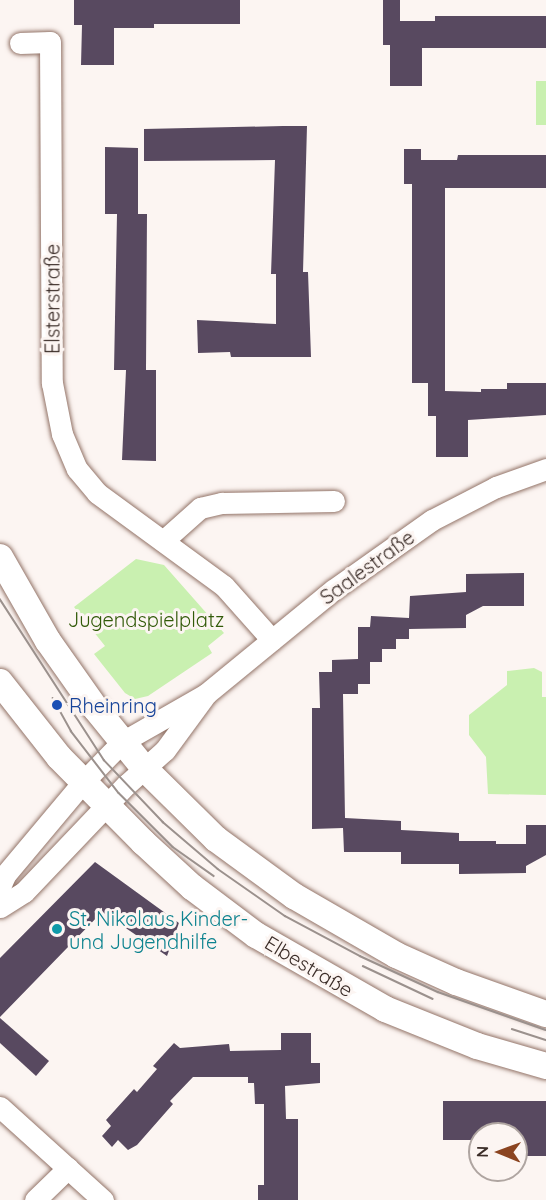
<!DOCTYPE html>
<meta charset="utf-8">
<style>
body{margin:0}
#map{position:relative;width:546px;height:1200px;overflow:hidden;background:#fcf5f2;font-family:Quicksand,sans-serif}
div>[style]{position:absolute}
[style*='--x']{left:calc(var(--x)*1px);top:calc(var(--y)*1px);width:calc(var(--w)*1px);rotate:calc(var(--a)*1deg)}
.green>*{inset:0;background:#c9f0b0}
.building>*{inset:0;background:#584960}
.roads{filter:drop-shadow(0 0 2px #937468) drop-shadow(0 0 2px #937468)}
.minor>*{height:21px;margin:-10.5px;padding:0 10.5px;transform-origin:10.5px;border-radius:10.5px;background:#fff}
.tertiary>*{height:26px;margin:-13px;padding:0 13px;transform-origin:13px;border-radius:13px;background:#fff}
.tram>*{height:1.5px;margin:-0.75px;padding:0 0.75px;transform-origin:0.75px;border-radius:0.75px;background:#9b918d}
.dots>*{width:16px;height:16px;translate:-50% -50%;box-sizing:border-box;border:3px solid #fcf5f2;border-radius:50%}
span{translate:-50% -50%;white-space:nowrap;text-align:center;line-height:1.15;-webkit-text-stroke:6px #fcf5f2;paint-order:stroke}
.street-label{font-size:20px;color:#3b2d28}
.park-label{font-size:20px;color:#315a08}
.transit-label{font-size:20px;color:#164399}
.left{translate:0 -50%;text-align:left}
.culture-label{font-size:20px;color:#0d838f}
.north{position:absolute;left:468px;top:1122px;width:60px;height:60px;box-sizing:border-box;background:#fcf5f2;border:2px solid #afa5a1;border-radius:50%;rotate:271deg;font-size:16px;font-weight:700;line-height:24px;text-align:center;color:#3b2d28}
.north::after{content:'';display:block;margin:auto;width:21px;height:27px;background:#8b4420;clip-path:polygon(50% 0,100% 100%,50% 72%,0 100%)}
</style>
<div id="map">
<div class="green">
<i style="clip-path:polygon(536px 81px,546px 81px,546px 125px,536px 125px)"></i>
<i style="clip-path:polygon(136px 559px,164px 565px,224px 633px,208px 646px,212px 653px,148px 696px,135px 699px,125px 693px,94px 654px,105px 646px,74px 607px)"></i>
<i style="clip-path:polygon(534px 668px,542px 672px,542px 697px,546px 697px,546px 795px,488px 794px,486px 757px,469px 735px,469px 715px,507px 685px,507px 671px)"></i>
</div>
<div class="building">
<i style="clip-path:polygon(74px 0,240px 0,240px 24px,154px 24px,154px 28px,114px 28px,114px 65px,81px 65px,82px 25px,74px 25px)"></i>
<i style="clip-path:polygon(383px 0,400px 0,400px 21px,435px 21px,435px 16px,546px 16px,546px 48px,422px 48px,422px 86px,390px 86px,390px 45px,383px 45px)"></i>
<i style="clip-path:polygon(283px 126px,307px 126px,303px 272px,308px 272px,311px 357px,231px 357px,230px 352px,198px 353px,197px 320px,276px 324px,276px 274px,271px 274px,275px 160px,144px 161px,144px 129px)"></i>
<i style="clip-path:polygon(105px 147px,138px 148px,138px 214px,147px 214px,146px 370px,156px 370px,156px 461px,122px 460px,126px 370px,114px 370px,117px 214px,105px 214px)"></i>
<i style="clip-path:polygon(404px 149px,421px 149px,421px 160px,457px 160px,458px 155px,546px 155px,546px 188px,445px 188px,445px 391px,481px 392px,481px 389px,507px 389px,507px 383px,546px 383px,546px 415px,468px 420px,468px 457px,436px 457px,436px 416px,428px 416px,428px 383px,412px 383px,412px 184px,404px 184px)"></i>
<i style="clip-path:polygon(524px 573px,524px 606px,483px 606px,466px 615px,466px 628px,409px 629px,409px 639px,396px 639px,396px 649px,382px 649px,382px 662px,370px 662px,370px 684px,358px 684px,358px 694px,343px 694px,345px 818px,401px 821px,401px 830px,459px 833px,459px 841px,496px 841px,496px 844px,526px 844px,526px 825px,546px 825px,546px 855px,526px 866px,526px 873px,459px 874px,459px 864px,401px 864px,401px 852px,344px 852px,343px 828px,312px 829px,312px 708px,320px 708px,319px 672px,332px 672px,332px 660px,358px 659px,358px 627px,370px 627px,371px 616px,409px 618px,410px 596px,466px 592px,466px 574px)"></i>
<i style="clip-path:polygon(95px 862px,179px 923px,167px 956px,102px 912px,0 1017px,0 958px)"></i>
<i style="clip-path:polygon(0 1018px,49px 1061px,36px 1076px,0 1043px)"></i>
<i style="clip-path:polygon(281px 1033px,311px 1033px,311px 1063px,320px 1063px,320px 1083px,285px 1086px,286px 1119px,298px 1119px,298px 1200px,258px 1200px,258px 1185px,264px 1185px,264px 1104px,255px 1104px,254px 1083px,248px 1083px,248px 1077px,193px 1077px,170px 1101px,173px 1104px,137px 1145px,128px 1150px,118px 1140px,112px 1147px,102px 1136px,111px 1126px,106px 1120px,134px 1089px,137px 1092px,157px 1069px,153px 1066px,174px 1043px,180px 1048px,229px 1044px,230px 1051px,281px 1050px)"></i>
<i style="clip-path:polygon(443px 1101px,546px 1101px,546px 1156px,516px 1156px,516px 1134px,480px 1134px,480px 1140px,443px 1140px)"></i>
</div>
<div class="roads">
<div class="minor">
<i style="--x:20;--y:43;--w:30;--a:-2"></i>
<i style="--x:50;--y:42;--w:341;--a:89.7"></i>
<i style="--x:52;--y:383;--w:52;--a:78.9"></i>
<i style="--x:62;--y:434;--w:38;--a:67"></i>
<i style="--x:77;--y:469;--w:31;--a:50"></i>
<i style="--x:97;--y:493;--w:157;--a:36.2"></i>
<i style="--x:224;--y:586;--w:72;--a:48.4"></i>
<i style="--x:163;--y:541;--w:50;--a:-41.7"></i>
<i style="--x:200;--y:508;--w:23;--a:-13"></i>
<i style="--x:222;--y:503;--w:112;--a:-1"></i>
<i style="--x:0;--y:887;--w:13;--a:-67"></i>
<i style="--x:5;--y:875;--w:121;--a:-50"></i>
<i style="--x:83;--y:782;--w:56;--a:-45.7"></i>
<i style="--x:122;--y:742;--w:97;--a:-29.7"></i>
<i style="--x:206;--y:694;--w:164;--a:-39.3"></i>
<i style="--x:333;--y:590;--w:121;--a:-35.3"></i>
<i style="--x:432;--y:520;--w:72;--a:-27.3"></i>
<i style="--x:496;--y:487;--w:53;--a:-19.8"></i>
<i style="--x:0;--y:907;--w:28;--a:-32"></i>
<i style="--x:24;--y:892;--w:148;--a:-46.4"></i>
<i style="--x:126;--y:785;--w:52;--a:-41.9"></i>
<i style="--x:165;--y:750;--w:66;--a:-53.7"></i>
<i style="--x:0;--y:1107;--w:139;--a:42.1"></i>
<i style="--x:35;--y:1200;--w:46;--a:-44.1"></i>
</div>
<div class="tertiary">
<i style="--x:0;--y:557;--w:97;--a:60.3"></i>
<i style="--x:48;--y:641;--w:83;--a:54.8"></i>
<i style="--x:96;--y:709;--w:76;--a:50.9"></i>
<i style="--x:144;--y:768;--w:101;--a:44.6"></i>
<i style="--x:216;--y:839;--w:97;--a:36.2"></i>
<i style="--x:294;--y:896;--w:118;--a:30"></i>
<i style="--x:396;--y:955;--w:66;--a:24.2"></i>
<i style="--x:456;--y:982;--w:96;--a:19.6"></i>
<i style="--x:0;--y:682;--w:95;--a:51.8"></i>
<i style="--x:59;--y:757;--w:120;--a:45.3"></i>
<i style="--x:143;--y:842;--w:67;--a:42.6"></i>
<i style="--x:192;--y:887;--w:80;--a:36.9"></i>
<i style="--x:256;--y:935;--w:149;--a:29.8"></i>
<i style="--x:385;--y:1009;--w:99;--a:21.9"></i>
<i style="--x:477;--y:1046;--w:72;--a:16.2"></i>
</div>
</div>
<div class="tram">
<i style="--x:0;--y:599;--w:192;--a:57.1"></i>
<i style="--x:104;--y:760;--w:86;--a:46.4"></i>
<i style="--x:163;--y:822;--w:72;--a:40.5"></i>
<i style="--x:218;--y:869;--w:82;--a:35"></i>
<i style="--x:285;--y:916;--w:85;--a:28.1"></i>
<i style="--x:360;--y:956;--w:86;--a:24.8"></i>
<i style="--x:438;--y:992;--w:114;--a:19.4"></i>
<i style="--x:53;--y:698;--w:38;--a:61"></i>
<i style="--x:71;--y:731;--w:78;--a:52.3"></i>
<i style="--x:119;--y:793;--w:76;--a:45"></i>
<i style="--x:173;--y:847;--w:50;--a:35.3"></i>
<i style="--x:363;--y:966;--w:77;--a:25.2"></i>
<i style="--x:512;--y:1029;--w:36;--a:18"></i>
</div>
<div class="dots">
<i style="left:57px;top:705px;background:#1a4fb4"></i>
<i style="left:57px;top:929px;background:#0f9aa8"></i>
</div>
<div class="street-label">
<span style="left:52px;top:299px;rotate:-90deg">Elsterstraße</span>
<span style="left:367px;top:567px;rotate:-36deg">Saalestraße</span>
<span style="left:309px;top:966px;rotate:31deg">Elbestraße</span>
</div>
<div class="park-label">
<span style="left:146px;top:619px">Jugendspielplatz</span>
</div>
<div class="transit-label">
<span class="left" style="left:69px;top:705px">Rheinring</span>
</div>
<div class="culture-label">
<span class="left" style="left:69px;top:930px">St. Nikolaus Kinder-<br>und Jugendhilfe</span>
</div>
<div class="north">N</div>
</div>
